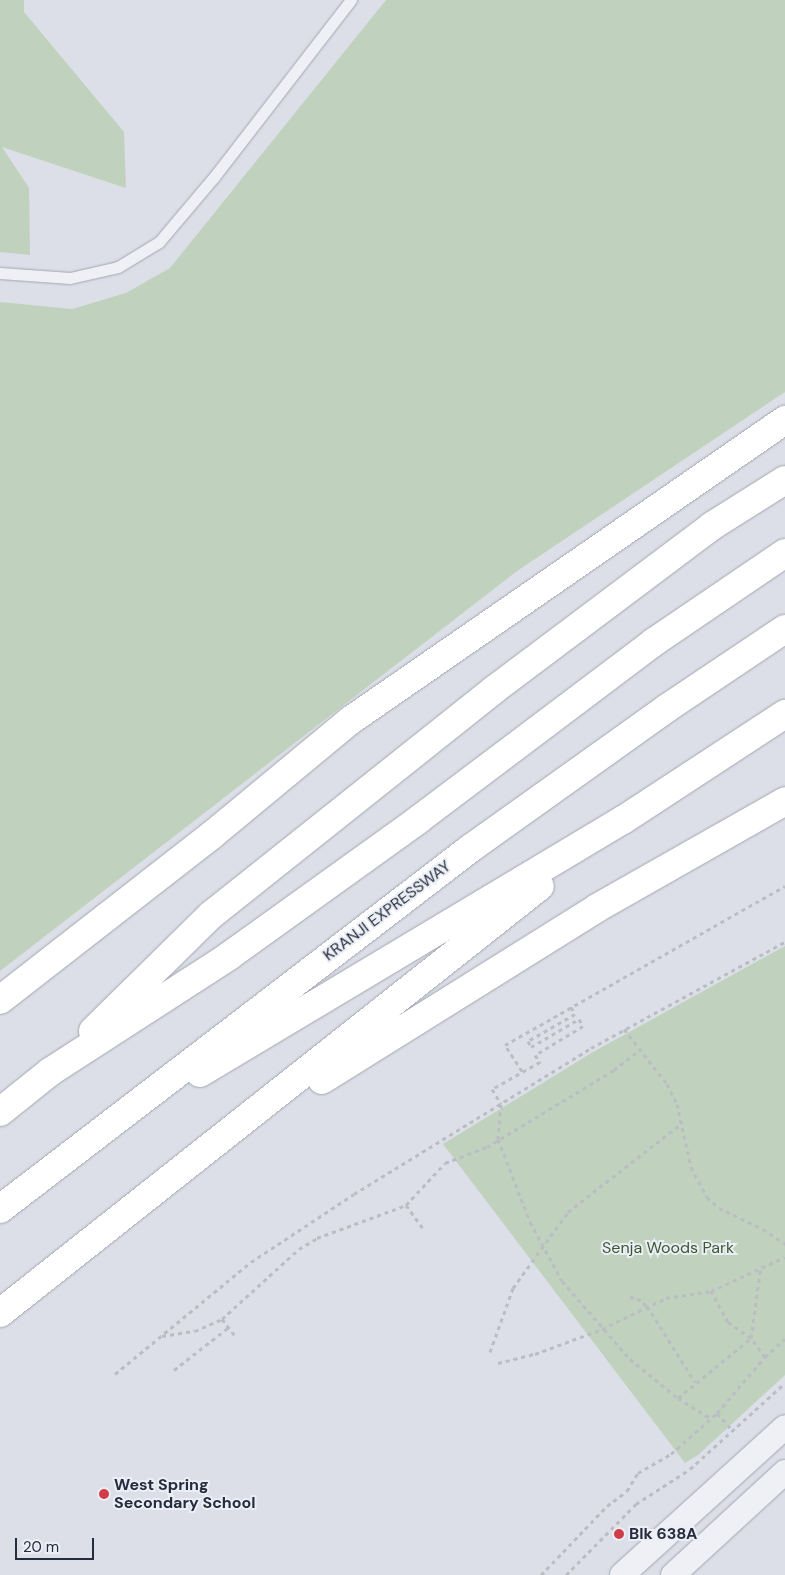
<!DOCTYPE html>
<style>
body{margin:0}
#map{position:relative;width:785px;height:1575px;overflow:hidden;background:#dcdfe7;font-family:"DM Sans",sans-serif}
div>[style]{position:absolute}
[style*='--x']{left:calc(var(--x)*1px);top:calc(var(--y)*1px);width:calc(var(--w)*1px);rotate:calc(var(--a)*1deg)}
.green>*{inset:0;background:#c0d1bd}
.path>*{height:3px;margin-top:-1.5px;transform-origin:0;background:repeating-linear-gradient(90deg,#bbbdc5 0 4px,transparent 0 8px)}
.roads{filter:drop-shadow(0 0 1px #a2a6b1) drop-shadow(0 0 1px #a2a6b1)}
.lane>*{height:11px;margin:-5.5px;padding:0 5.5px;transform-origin:5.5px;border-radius:5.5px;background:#eff0f5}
.street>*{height:24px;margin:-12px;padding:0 12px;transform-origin:12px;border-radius:12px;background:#eff0f5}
.highway>*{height:28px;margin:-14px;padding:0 14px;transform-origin:14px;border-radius:14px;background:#fff}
.dots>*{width:14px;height:14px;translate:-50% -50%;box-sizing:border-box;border:2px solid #ebeef4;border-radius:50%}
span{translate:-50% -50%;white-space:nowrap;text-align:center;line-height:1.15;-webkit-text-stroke:4px #ebeef4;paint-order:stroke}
.street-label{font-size:16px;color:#262c3d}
.park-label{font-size:16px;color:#375933}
.poi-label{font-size:16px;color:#262c3d;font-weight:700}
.left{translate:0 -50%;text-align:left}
.scale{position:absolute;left:15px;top:1538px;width:79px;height:22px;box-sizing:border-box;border:2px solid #262c3d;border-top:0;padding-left:6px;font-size:15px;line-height:18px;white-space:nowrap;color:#262c3d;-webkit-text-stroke:4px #ebeef4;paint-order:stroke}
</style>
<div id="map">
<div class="green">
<i style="clip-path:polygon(0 0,24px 0,24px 12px,124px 132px,126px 188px,2px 147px,29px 188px,30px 255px,0 252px)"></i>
<i style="clip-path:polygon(386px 0,785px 0,785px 392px,517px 571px,0 971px,0 302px,72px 309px,126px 293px,170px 268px)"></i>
<i style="clip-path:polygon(785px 946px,785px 1375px,698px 1455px,685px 1463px,443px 1144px,593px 1052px)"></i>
</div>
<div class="path">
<i style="--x:571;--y:1007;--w:8;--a:60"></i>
<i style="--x:575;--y:1014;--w:54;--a:150.1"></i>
<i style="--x:528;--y:1041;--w:7;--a:63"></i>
<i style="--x:531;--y:1047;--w:56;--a:-30.3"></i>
<i style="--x:579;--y:1019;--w:8;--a:60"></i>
<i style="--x:583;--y:1026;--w:56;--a:148.9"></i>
<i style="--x:535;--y:1055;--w:9;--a:54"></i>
<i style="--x:540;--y:1062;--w:55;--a:150.6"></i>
<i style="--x:492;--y:1089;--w:17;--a:59"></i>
<i style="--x:501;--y:1104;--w:35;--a:95"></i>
<i style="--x:498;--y:1139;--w:89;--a:68.9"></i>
<i style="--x:530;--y:1222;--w:67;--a:61.5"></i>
<i style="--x:562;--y:1281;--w:103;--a:48.9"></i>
<i style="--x:630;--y:1359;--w:62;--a:39.1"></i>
<i style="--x:678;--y:1398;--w:38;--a:32"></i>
<i style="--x:624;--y:1029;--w:70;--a:52"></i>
<i style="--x:667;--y:1084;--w:22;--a:63"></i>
<i style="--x:677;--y:1104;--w:65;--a:77.5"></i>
<i style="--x:691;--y:1167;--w:34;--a:62"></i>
<i style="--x:707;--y:1197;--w:16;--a:43"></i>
<i style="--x:719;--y:1208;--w:49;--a:25.5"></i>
<i style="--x:763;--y:1229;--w:27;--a:34"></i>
<i style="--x:522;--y:1071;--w:31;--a:-123"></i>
<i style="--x:505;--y:1045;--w:322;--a:-29.6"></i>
<i style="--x:406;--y:1205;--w:29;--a:54"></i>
<i style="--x:630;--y:1297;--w:7;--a:8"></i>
<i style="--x:637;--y:1298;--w:13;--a:39"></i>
<i style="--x:647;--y:1306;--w:90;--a:57.7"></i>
<i style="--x:222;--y:1319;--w:23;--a:52"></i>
<i style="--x:162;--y:1336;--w:33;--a:-9"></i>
<i style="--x:195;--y:1331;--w:30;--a:-24"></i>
<i style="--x:222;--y:1319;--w:104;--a:-42.3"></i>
<i style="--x:299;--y:1249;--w:21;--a:-31"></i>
<i style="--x:317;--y:1238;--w:95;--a:-20.3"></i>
<i style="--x:406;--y:1205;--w:57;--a:-47.1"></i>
<i style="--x:445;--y:1163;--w:45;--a:-20.9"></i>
<i style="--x:487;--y:1147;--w:149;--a:-31.2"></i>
<i style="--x:614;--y:1070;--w:33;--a:-38"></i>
<i style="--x:490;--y:1352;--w:68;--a:-70.2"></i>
<i style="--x:513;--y:1288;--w:94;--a:-54.1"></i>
<i style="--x:568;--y:1212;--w:145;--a:-38"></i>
<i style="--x:765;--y:1357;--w:27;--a:-42"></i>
<i style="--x:498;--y:1363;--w:38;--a:-14"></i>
<i style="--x:535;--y:1354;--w:72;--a:-20.5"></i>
<i style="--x:602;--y:1329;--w:71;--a:-25.8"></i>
<i style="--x:666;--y:1298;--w:46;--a:-8.8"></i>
<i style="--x:711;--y:1291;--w:81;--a:-24.7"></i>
<i style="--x:174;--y:1370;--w:70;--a:-38"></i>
<i style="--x:115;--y:1374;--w:176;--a:-39.5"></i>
<i style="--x:251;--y:1262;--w:123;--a:-33.4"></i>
<i style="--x:354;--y:1194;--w:278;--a:-31.6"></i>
<i style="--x:591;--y:1048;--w:221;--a:-28.7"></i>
<i style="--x:678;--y:1398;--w:94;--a:-39.4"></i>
<i style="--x:751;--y:1338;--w:28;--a:-145"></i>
<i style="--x:728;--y:1322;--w:35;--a:-119"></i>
<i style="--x:717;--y:1413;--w:24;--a:48"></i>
<i style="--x:541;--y:1575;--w:95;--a:-46.3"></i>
<i style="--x:607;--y:1506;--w:25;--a:-37"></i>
<i style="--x:627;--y:1491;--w:21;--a:-59"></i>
<i style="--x:638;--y:1473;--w:38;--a:-30"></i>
<i style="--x:671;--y:1454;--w:62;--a:-41.7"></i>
<i style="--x:717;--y:1413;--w:74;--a:-49.4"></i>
<i style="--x:765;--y:1357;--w:24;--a:-126"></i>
<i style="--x:751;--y:1338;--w:73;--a:-82.1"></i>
<i style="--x:566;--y:1575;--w:100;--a:-45.4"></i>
<i style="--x:636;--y:1504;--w:64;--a:-32.9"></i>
<i style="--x:690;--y:1469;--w:128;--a:-42.2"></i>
</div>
<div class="roads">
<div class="lane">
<i style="--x:0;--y:273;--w:70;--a:4.1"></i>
<i style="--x:70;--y:278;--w:49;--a:-12.9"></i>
<i style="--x:118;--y:267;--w:48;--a:-31.4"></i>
<i style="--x:159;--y:242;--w:85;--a:-49.8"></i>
<i style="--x:214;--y:177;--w:224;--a:-52.3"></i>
</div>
<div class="street">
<i style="--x:622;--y:1575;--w:220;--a:-42.2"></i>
<i style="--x:673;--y:1575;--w:152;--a:-42.6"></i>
</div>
<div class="highway">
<i style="--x:0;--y:1000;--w:270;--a:-37.9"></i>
<i style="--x:213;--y:834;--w:179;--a:-39.6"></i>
<i style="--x:351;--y:720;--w:528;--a:-34.65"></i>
<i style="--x:93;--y:1031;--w:165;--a:-44.5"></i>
<i style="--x:211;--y:915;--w:363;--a:-38.5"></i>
<i style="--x:495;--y:689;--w:271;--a:-36.9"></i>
<i style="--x:712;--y:526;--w:86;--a:-32.2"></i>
<i style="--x:200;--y:1073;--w:493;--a:-30.9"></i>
<i style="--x:623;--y:820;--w:194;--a:-33.2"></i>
<i style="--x:322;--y:1080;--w:324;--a:-32"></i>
<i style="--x:597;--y:908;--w:216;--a:-29.6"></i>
<i style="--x:0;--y:1112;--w:64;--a:-38.7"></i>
<i style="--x:50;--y:1072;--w:213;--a:-32.9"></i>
<i style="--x:229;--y:956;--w:233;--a:-35.7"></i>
<i style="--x:418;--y:820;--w:296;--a:-37"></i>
<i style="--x:654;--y:642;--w:158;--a:-34.2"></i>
<i style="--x:0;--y:1209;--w:593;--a:-37.47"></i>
<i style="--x:471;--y:848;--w:241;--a:-35.5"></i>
<i style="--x:667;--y:708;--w:142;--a:-33.8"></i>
<i style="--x:0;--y:1313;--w:688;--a:-38.33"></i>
</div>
</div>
<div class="dots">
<i style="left:104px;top:1494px;background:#d03d48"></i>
<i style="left:619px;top:1534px;background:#d03d48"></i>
</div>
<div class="street-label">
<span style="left:387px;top:911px;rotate:-37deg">KRANJI EXPRESSWAY</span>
</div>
<div class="park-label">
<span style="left:668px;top:1248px">Senja Woods Park</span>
</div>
<div class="poi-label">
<span class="left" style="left:114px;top:1494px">West Spring<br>Secondary School</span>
<span class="left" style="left:629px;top:1534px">Blk 638A</span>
</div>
<div class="scale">20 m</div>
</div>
